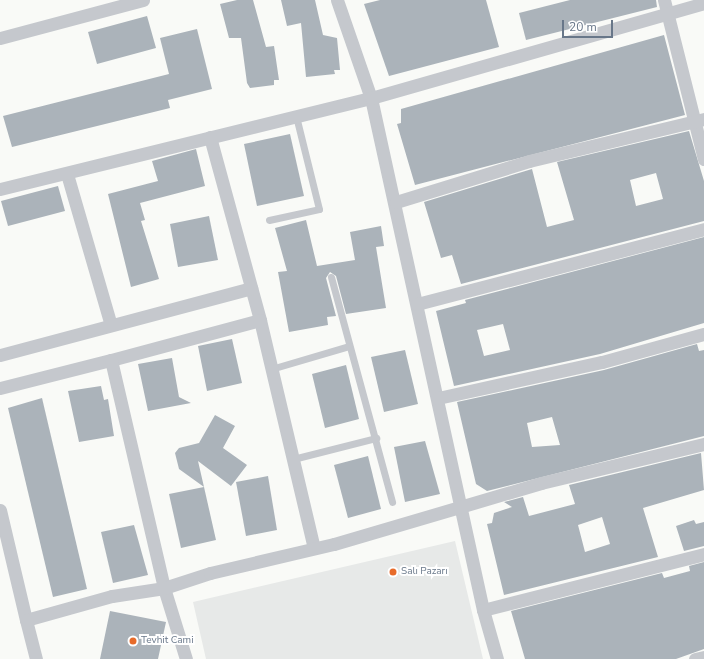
<!DOCTYPE html>
<meta charset="utf-8">
<style>
body{margin:0}
#map{position:relative;width:704px;height:659px;overflow:hidden;background:#f9faf7;font-family:"Nunito Sans",sans-serif}
div>[style]{position:absolute}
[style*='--x']{left:calc(var(--x)*1px);top:calc(var(--y)*1px);width:calc(var(--w)*1px);rotate:calc(var(--a)*1deg)}
.built>*{inset:0;background:#e7e9e8}
.building>*{inset:0;background:#abb3ba}
.lane>*{height:7px;margin:-3.5px;padding:0 3.5px;transform-origin:3.5px;border-radius:3.5px;background:#c5c8cd}
.street>*{height:13px;margin:-6.5px;padding:0 6.5px;transform-origin:6.5px;border-radius:6.5px;background:#c5c8cd}
.dots>*{width:11px;height:11px;translate:-50% -50%;box-sizing:border-box;border:2px solid #fff;border-radius:50%}
span{translate:-50% -50%;white-space:nowrap;text-align:center;line-height:1.15;-webkit-text-stroke:4px #fff;paint-order:stroke}
.poi-label{font-size:10px;color:#687789}
.left{translate:0 -50%;text-align:left}
.scale{position:absolute;left:562px;top:20px;width:51px;height:18px;box-sizing:border-box;border:2px solid #687789;border-top:0;padding-left:5px;font-size:12px;line-height:14px;white-space:nowrap;color:#687789;-webkit-text-stroke:3px #fff;paint-order:stroke}
</style>
<div id="map">
<div class="built">
<i style="clip-path:polygon(455px 541px,483px 659px,206px 659px,193px 602px)"></i>
</div>
<div class="building">
<i style="clip-path:polygon(237px 0,253px 0,266px 47px,274px 46px,279px 80px,274px 80px,274px 85px,250px 88px,247px 83px,241px 38px,229px 38px,220px 4px)"></i>
<i style="clip-path:polygon(281px 0,315px 0,323px 35px,337px 38px,340px 70px,334px 70px,335px 74px,306px 77px,301px 23px,287px 26px)"></i>
<i style="clip-path:polygon(380px 0,486px 0,499px 47px,389px 76px,364px 4px)"></i>
<i style="clip-path:polygon(570px 0,656px 0,657px 7px,526px 40px,519px 13px)"></i>
<i style="clip-path:polygon(147px 16px,156px 48px,97px 64px,88px 32px)"></i>
<i style="clip-path:polygon(197px 29px,212px 89px,168px 100px,170px 108px,12px 147px,3px 116px,169px 74px,160px 38px)"></i>
<i style="clip-path:polygon(664px 35px,685px 115px,415px 185px,397px 124px,401px 123px,401px 109px)"></i>
<i style="clip-path:polygon(evenodd,689px 131px,704px 181px,704px 221px,461px 284px,452px 255px,441px 258px,424px 202px,532px 169px,547px 227px,574px 220px,557px 162px,689px 131px,656px 173px,663px 199px,636px 206px,630px 180px,656px 173px)"></i>
<i style="clip-path:polygon(290px 134px,304px 196px,257px 206px,244px 144px)"></i>
<i style="clip-path:polygon(196px 149px,205px 186px,140px 203px,145px 220px,141px 221px,159px 279px,131px 287px,108px 194px,158px 181px,152px 161px)"></i>
<i style="clip-path:polygon(58px 186px,65px 211px,8px 226px,1px 201px)"></i>
<i style="clip-path:polygon(209px 216px,218px 260px,178px 267px,170px 224px)"></i>
<i style="clip-path:polygon(306px 220px,317px 266px,355px 260px,350px 232px,381px 226px,384px 246px,376px 247px,386px 308px,346px 314px,336px 276px,330px 272px,326px 278px,336px 316px,327px 317px,328px 325px,289px 332px,278px 272px,287px 271px,275px 228px)"></i>
<i style="clip-path:polygon(evenodd,704px 237px,704px 323px,600px 354px,454px 386px,436px 311px,466px 303px,465px 300px,704px 237px,503px 324px,510px 350px,484px 356px,477px 330px,503px 324px)"></i>
<i style="clip-path:polygon(232px 339px,242px 383px,207px 391px,198px 346px)"></i>
<i style="clip-path:polygon(evenodd,697px 344px,699px 351px,704px 350px,704px 436px,487px 491px,476px 484px,457px 402px,604px 370px,697px 344px,552px 417px,560px 445px,532px 447px,527px 423px,552px 417px)"></i>
<i style="clip-path:polygon(405px 350px,418px 404px,384px 412px,371px 357px)"></i>
<i style="clip-path:polygon(172px 358px,179px 397px,191px 403px,148px 411px,138px 364px)"></i>
<i style="clip-path:polygon(346px 365px,359px 419px,325px 428px,312px 374px)"></i>
<i style="clip-path:polygon(101px 386px,104px 400px,108px 399px,114px 436px,79px 442px,68px 391px)"></i>
<i style="clip-path:polygon(42px 398px,87px 589px,53px 597px,8px 408px)"></i>
<i style="clip-path:polygon(215px 415px,235px 426px,223px 448px,247px 465px,231px 486px,198px 461px,204px 487px,179px 469px,175px 453px,179px 448px,199px 443px)"></i>
<i style="clip-path:polygon(425px 441px,440px 494px,405px 502px,394px 447px)"></i>
<i style="clip-path:polygon(evenodd,701px 453px,704px 490px,643px 508px,658px 557px,504px 595px,487px 524px,492px 523px,494px 513px,512px 507px,504px 502px,523px 497px,529px 516px,575px 504px,569px 485px,701px 453px,602px 517px,610px 544px,585px 552px,578px 525px,602px 517px)"></i>
<i style="clip-path:polygon(368px 456px,381px 509px,348px 518px,334px 465px)"></i>
<i style="clip-path:polygon(268px 476px,277px 530px,246px 536px,236px 482px)"></i>
<i style="clip-path:polygon(204px 487px,216px 540px,181px 548px,169px 494px)"></i>
<i style="clip-path:polygon(694px 520px,696px 524px,704px 522px,704px 546px,684px 551px,676px 526px)"></i>
<i style="clip-path:polygon(134px 525px,148px 575px,113px 583px,101px 532px)"></i>
<i style="clip-path:polygon(704px 562px,704px 649px,676px 659px,525px 659px,511px 611px,662px 573px,664px 578px,690px 571px,689px 566px)"></i>
<i style="clip-path:polygon(110px 611px,166px 622px,158px 659px,100px 659px)"></i>
</div>
<div class="lane">
<i style="--x:269;--y:220;--w:51;--a:-12.4"></i>
<i style="--x:319;--y:209;--w:96;--a:-103.9"></i>
<i style="--x:331;--y:277;--w:233;--a:74.8"></i>
<i style="--x:271;--y:369;--w:81;--a:-16.4"></i>
<i style="--x:293;--y:459;--w:86;--a:-14.2"></i>
</div>
<div class="street">
<i style="--x:337;--y:0;--w:104;--a:70.9"></i>
<i style="--x:371;--y:98;--w:524;--a:77.66"></i>
<i style="--x:664;--y:0;--w:164;--a:75.9"></i>
<i style="--x:0;--y:38;--w:148;--a:-14.9"></i>
<i style="--x:210;--y:137;--w:190;--a:74.7"></i>
<i style="--x:260;--y:320;--w:234;--a:76.7"></i>
<i style="--x:67;--y:174;--w:157;--a:73.8"></i>
<i style="--x:0;--y:189;--w:382;--a:-13.8"></i>
<i style="--x:371;--y:98;--w:346;--a:-15.9"></i>
<i style="--x:396;--y:202;--w:139;--a:-17.1"></i>
<i style="--x:529;--y:161;--w:180;--a:-13.5"></i>
<i style="--x:417;--y:304;--w:297;--a:-14.6"></i>
<i style="--x:0;--y:355;--w:260;--a:-14.9"></i>
<i style="--x:111;--y:360;--w:154;--a:-15"></i>
<i style="--x:0;--y:388;--w:114;--a:-14.2"></i>
<i style="--x:111;--y:360;--w:234;--a:76.9"></i>
<i style="--x:164;--y:588;--w:74;--a:72.8"></i>
<i style="--x:438;--y:398;--w:168;--a:-12.4"></i>
<i style="--x:602;--y:362;--w:106;--a:-15.4"></i>
<i style="--x:0;--y:510;--w:113;--a:76.7"></i>
<i style="--x:26;--y:620;--w:89;--a:-15.6"></i>
<i style="--x:112;--y:596;--w:53;--a:-8.7"></i>
<i style="--x:164;--y:588;--w:48;--a:-18.1"></i>
<i style="--x:210;--y:573;--w:127;--a:-13.2"></i>
<i style="--x:334;--y:544;--w:216;--a:-16.4"></i>
<i style="--x:541;--y:483;--w:168;--a:-13.5"></i>
<i style="--x:26;--y:620;--w:40;--a:75.6"></i>
<i style="--x:497;--y:659;--w:51;--a:-105.9"></i>
<i style="--x:483;--y:610;--w:228;--a:-14.2"></i>
<i style="--x:695;--y:659;--w:9;--a:-13"></i>
</div>
<div class="dots">
<i style="left:393px;top:572px;background:#e76b2a"></i>
<i style="left:133px;top:641px;background:#e76b2a"></i>
</div>
<div class="poi-label">
<span class="left" style="left:401px;top:572px">Salı Pazarı</span>
<span class="left" style="left:141px;top:641px">Tevhit Cami</span>
</div>
<div class="scale">20 m</div>
</div>
